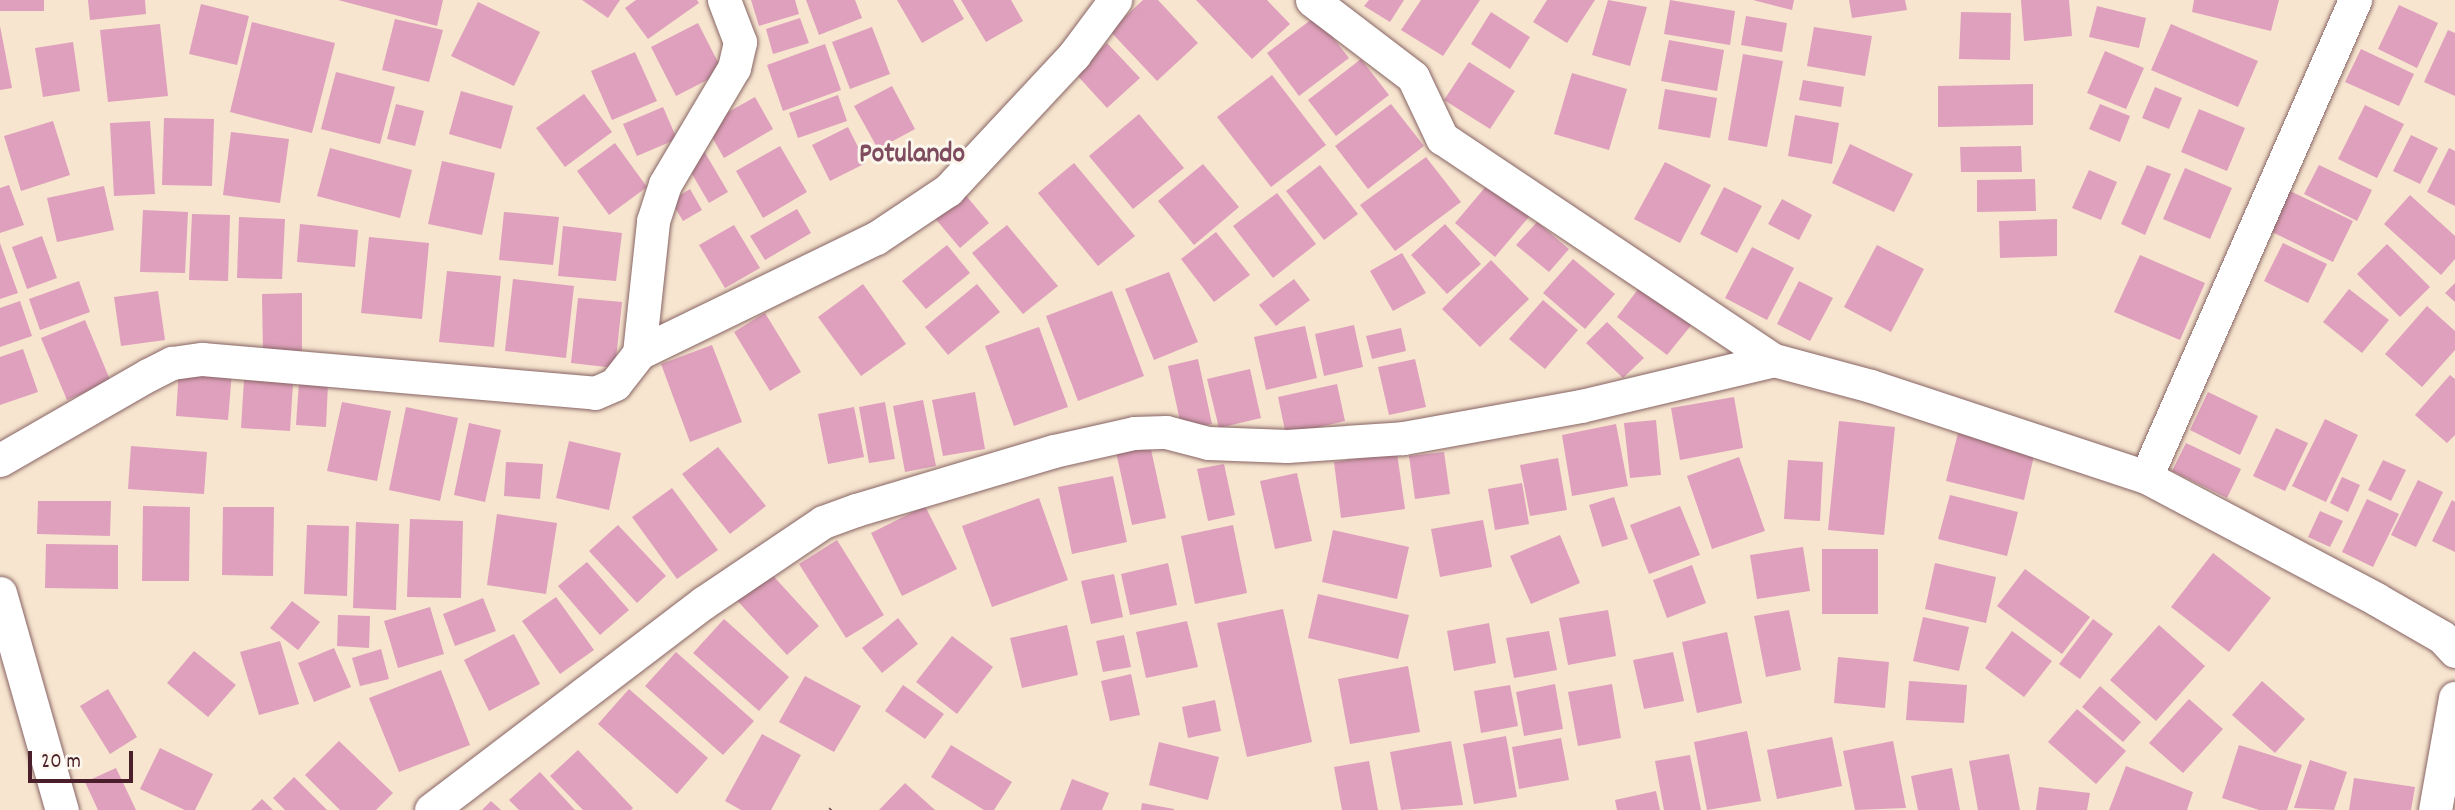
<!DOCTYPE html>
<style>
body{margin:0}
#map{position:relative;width:2455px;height:810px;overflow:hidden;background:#f7e5cf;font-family:Dekko,sans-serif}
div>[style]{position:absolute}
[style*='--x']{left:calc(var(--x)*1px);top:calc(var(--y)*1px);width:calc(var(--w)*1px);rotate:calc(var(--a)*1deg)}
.building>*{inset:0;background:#dea0bc}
.path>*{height:4.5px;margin-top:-2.25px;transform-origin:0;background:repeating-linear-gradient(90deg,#876464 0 2px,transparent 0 7px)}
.roads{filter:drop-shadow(0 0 2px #876464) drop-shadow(0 0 2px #876464)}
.minor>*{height:33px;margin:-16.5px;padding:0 16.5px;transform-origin:16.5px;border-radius:16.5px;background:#fff}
span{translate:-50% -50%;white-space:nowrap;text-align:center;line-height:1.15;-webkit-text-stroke:6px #fbf7ec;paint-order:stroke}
.quarter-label{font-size:28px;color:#7e4c5e;font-weight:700}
.scale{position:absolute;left:28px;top:751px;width:105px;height:32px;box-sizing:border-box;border:4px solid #4a1f2b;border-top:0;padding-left:9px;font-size:21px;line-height:24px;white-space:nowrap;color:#4a1f2b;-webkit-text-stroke:5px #fbf7ec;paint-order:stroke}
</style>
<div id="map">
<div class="building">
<i style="clip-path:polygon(0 0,44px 0,44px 11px,0 11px)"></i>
<i style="clip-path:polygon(88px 0,145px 0,146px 14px,90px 20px)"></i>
<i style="clip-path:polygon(338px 0,443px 0,437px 26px)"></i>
<i style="clip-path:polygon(582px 0,620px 0,608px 18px)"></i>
<i style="clip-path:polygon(636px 0,697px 0,699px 3px,648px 39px,625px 8px)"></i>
<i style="clip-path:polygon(751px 0,795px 0,799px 14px,759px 26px)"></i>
<i style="clip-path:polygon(806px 0,855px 0,862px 18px,819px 35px)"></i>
<i style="clip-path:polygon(897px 0,953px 0,964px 19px,922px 43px)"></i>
<i style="clip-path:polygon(961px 0,1011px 0,1023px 21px,986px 42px)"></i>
<i style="clip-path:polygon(1143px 0,1158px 0,1198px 43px,1157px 81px,1110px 31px)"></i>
<i style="clip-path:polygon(1196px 0,1267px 0,1290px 24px,1252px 59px)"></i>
<i style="clip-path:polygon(1369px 0,1404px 0,1390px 22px,1364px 6px)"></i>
<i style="clip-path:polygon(1421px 0,1480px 0,1443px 56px,1401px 30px)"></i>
<i style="clip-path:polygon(1547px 0,1595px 0,1567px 43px,1533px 22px)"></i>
<i style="clip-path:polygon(1608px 0,1647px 7px,1630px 66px,1592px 55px)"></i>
<i style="clip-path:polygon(1670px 0,1735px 11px,1730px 45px,1664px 34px)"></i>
<i style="clip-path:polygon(1753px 0,1794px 0,1792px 10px)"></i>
<i style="clip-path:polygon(1849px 0,1905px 0,1907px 10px,1852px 18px)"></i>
<i style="clip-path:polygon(2021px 0,2069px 0,2072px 36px,2024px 41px)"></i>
<i style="clip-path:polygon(2194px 0,2279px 0,2271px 31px,2192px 12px)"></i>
<i style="clip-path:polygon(478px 2px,540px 32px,514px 86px,451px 56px)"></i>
<i style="clip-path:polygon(201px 4px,249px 16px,237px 65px,189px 54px)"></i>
<i style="clip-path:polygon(2399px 5px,2438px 23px,2417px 68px,2378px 49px)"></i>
<i style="clip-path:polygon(2097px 6px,2146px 18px,2139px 48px,2089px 37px)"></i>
<i style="clip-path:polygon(1491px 12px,1530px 37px,1510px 69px,1471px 44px)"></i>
<i style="clip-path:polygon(1961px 12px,2011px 13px,2010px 60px,1959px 59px)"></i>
<i style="clip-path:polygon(1316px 16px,1349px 58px,1299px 96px,1267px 53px)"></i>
<i style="clip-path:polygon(1746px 16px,1787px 23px,1782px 52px,1741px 45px)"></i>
<i style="clip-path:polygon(800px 18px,809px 43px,773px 54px,766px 29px)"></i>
<i style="clip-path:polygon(395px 19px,443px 30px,429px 82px,382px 70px)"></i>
<i style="clip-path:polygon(252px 22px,335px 43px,312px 133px,230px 112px)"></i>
<i style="clip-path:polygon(698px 23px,723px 72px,676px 96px,651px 47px)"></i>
<i style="clip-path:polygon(160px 24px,168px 96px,108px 102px,100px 30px)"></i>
<i style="clip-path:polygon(2171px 24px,2258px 61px,2238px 107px,2151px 70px)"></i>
<i style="clip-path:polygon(0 26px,12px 88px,0 90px)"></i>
<i style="clip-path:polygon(872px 27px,890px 74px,850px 89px,832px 42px)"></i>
<i style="clip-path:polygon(1814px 27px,1872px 36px,1865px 76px,1807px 66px)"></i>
<i style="clip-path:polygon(2448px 30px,2455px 33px,2455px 96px,2424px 82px)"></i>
<i style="clip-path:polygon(1669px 40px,1724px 50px,1717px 91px,1661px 81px)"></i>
<i style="clip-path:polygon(73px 42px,80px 91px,43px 97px,35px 48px)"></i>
<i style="clip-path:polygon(1107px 43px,1140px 78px,1107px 108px,1075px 73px)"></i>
<i style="clip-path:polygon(825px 44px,841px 90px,783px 111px,767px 65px)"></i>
<i style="clip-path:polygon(2361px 49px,2414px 74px,2399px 106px,2345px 82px)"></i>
<i style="clip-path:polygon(2105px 51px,2144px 68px,2126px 109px,2087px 93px)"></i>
<i style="clip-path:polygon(635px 52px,657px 101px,612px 120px,591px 71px)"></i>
<i style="clip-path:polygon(1743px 54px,1783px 61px,1767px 147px,1728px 140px)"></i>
<i style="clip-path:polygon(1361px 59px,1389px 95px,1336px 136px,1308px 100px)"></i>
<i style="clip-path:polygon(1469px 62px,1515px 91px,1490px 129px,1444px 100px)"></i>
<i style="clip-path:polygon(336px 72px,395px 87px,380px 144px,321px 129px)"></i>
<i style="clip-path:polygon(1572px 73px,1627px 89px,1609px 150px,1554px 134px)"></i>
<i style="clip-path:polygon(1272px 75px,1326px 145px,1271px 187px,1217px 117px)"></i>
<i style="clip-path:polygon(1803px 80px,1844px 87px,1841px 107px,1799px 100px)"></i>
<i style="clip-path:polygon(2033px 84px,2033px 125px,1938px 127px,1938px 86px)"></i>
<i style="clip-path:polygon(892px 86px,915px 129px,878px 149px,854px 106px)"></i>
<i style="clip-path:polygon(2155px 87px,2182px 98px,2169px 129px,2142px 118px)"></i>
<i style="clip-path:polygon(1665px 89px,1717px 98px,1710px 138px,1658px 129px)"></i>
<i style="clip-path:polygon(461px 91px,513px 106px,501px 149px,449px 134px)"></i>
<i style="clip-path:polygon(584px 94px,612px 132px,565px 167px,536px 128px)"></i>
<i style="clip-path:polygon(838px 95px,847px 121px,798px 138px,789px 113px)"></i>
<i style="clip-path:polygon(755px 97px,773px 129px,724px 158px,705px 125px)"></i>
<i style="clip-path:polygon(396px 104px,424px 111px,415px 146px,387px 139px)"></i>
<i style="clip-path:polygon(1391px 104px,1424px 146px,1368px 189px,1335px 146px)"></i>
<i style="clip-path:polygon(2100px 104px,2130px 116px,2120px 142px,2089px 129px)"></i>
<i style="clip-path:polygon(2365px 105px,2404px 124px,2377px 178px,2338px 159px)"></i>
<i style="clip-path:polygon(663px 107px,677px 139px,637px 156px,623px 124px)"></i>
<i style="clip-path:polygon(2199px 109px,2245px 128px,2227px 171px,2181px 152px)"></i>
<i style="clip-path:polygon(1139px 114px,1184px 168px,1133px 209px,1089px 156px)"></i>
<i style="clip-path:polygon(1795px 115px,1839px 123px,1832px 164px,1788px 156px)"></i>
<i style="clip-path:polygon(164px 118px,214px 119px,212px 186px,162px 185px)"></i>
<i style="clip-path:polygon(53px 121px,70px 175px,21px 191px,4px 136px)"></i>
<i style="clip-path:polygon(150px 121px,155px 194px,114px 196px,110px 123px)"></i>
<i style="clip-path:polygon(848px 127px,866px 163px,830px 181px,812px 145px)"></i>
<i style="clip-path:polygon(231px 132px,289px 139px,280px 203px,223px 195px)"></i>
<i style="clip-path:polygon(2411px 135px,2438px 148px,2420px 184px,2393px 171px)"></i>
<i style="clip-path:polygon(615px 143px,647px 187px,609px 215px,577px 171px)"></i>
<i style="clip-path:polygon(1850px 144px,1913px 174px,1894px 212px,1832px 183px)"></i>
<i style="clip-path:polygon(780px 146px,807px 192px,763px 218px,736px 171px)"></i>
<i style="clip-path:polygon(2021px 146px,2022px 172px,1961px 172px,1960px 147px)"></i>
<i style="clip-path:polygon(330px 148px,412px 170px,400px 218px,317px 196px)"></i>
<i style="clip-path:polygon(2449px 148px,2455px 151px,2455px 206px,2427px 192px)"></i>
<i style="clip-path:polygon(704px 151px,728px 192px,709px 203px,685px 162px)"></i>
<i style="clip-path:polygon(1426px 157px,1461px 202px,1395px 251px,1360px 205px)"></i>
<i style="clip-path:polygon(442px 161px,495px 173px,482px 235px,428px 224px)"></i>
<i style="clip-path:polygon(1665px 162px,1711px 185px,1680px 243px,1634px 219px)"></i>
<i style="clip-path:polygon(1074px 163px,1135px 236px,1098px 266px,1038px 193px)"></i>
<i style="clip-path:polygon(1203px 164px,1239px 207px,1194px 245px,1158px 201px)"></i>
<i style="clip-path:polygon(1320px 165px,1358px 214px,1324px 240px,1286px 191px)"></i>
<i style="clip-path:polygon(2147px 165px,2171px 174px,2145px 235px,2121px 224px)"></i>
<i style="clip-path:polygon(2319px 165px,2372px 190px,2357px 221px,2304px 194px)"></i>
<i style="clip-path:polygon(2185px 168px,2232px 188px,2210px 239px,2163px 219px)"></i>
<i style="clip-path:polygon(2089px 170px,2117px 182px,2101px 220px,2072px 208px)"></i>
<i style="clip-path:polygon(1493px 178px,1533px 212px,1495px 257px,1455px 223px)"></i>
<i style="clip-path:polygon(2035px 179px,2036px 211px,1977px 212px,1977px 180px)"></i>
<i style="clip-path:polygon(9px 185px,24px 225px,0 233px,0 188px)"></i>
<i style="clip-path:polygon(104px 186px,114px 230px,57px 242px,47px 198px)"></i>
<i style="clip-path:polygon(1724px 187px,1762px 206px,1737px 253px,1700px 234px)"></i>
<i style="clip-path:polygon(690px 189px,702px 210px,683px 221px,671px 201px)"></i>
<i style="clip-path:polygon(2288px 190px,2353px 221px,2333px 262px,2268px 230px)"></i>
<i style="clip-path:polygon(963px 192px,989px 223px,960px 248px,933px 216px)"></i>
<i style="clip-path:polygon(1277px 193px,1316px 244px,1273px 278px,1233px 226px)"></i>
<i style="clip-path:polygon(2410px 195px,2455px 236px,2455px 259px,2441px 275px,2384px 224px)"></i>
<i style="clip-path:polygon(1782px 199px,1812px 215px,1799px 240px,1768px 224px)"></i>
<i style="clip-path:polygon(797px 209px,811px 233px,765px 260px,750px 236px)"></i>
<i style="clip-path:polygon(143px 210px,188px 212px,185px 273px,140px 272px)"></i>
<i style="clip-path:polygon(504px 212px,559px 217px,553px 265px,499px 260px)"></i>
<i style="clip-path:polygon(192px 214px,230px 215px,228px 281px,189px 280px)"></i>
<i style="clip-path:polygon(239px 217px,285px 219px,282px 279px,237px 278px)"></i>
<i style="clip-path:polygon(2057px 219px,2057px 256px,2000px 258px,1999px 221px)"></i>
<i style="clip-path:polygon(1537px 222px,1569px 249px,1549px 272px,1516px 245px)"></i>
<i style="clip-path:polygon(300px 224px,358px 230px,355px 267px,297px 262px)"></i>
<i style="clip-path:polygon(1445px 224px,1481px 264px,1447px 294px,1411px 255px)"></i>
<i style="clip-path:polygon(734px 225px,760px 268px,725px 288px,699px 245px)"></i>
<i style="clip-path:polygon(1007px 225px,1058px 286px,1023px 314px,972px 253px)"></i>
<i style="clip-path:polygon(563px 226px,622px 233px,616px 281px,558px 276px)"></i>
<i style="clip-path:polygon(1216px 232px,1250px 275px,1214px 302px,1181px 259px)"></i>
<i style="clip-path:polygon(42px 236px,57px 278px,27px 289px,12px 247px)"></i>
<i style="clip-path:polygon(369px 237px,429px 243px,422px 319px,361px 313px)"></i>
<i style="clip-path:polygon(0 243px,18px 293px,0 299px)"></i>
<i style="clip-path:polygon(2283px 243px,2327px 264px,2308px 303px,2264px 281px)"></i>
<i style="clip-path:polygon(2387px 244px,2430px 287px,2400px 317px,2357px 274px)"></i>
<i style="clip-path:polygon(947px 245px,970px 273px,926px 309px,902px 281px)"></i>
<i style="clip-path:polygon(1877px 245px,1924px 269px,1891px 332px,1844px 307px)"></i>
<i style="clip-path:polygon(1752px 247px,1794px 268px,1767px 320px,1725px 298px)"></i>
<i style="clip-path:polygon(1402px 253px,1426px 293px,1393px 311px,1370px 271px)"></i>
<i style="clip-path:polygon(2140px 255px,2205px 283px,2180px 340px,2114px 312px)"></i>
<i style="clip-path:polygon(1573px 259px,1615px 294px,1585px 329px,1543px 293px)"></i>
<i style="clip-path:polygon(1491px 260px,1529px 299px,1480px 347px,1442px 309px)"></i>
<i style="clip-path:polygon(447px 271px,501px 276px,494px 347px,439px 342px)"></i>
<i style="clip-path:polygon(1169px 272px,1198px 342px,1154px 360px,1125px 289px)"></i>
<i style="clip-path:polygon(513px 279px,574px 286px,566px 358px,505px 351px)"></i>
<i style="clip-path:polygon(1294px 279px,1310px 300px,1276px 326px,1259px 305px)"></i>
<i style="clip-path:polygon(79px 281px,90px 312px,40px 330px,29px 299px)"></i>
<i style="clip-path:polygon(1799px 281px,1833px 298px,1810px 341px,1777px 324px)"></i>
<i style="clip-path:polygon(2455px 283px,2455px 302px,2445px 293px)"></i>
<i style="clip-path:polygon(863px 284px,906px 344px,861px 376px,818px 317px)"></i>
<i style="clip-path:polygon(977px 284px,1000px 312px,948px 355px,925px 327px)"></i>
<i style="clip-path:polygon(1642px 284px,1693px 323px,1667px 355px,1617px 317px)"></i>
<i style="clip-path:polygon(2349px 289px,2389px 320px,2362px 353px,2323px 322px)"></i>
<i style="clip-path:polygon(158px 291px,165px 340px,121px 346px,114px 297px)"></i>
<i style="clip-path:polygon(1112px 291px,1144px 376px,1078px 401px,1046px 316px)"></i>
<i style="clip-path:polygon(302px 293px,302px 353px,263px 354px,262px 294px)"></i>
<i style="clip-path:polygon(578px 298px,622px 302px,615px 368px,571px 363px)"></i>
<i style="clip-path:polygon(1543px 300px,1578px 330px,1545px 369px,1509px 339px)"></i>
<i style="clip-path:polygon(20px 301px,32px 336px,0 347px,0 308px)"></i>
<i style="clip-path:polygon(2427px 306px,2455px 331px,2455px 350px,2422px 387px,2385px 354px)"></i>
<i style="clip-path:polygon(765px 313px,801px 372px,770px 391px,734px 332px)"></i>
<i style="clip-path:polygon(85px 320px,111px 382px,67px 400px,41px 338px)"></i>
<i style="clip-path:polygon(1607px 322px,1644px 358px,1623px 378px,1586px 343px)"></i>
<i style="clip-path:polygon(1354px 325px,1363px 367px,1324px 376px,1315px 334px)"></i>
<i style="clip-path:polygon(1305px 326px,1317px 378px,1266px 390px,1254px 337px)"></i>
<i style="clip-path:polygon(1039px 327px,1068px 407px,1014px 426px,985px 346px)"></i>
<i style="clip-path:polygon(1401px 328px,1406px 351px,1372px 359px,1366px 336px)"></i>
<i style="clip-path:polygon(712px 345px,742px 422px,690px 442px,661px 364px)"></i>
<i style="clip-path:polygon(23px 349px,38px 392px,0 405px,0 357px)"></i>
<i style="clip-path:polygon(1198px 359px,1212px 424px,1182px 430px,1168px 366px)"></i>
<i style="clip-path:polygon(1415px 359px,1426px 407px,1389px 415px,1378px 367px)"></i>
<i style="clip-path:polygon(179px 368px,232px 372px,228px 420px,176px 416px)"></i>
<i style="clip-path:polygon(1250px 369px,1261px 418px,1219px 428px,1207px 379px)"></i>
<i style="clip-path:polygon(2450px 375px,2455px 379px,2455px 435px,2447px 443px,2415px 415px)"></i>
<i style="clip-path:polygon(244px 380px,293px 383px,290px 431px,241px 428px)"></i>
<i style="clip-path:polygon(299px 382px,328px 384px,326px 427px,296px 425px)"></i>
<i style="clip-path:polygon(1337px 384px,1345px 421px,1286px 435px,1278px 397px)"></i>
<i style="clip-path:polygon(975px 392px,985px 449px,943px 456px,932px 400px)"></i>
<i style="clip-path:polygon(2208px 392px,2258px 416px,2240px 455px,2190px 430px)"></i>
<i style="clip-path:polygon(1734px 397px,1743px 448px,1680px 460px,1671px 408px)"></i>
<i style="clip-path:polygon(923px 400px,936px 466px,905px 472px,893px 406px)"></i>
<i style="clip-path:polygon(342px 402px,391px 411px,377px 481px,327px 471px)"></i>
<i style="clip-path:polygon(885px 402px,895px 459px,869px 463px,859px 407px)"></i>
<i style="clip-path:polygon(406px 407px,458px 418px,440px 501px,389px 490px)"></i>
<i style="clip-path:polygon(854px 407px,864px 457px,828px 464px,818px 414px)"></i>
<i style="clip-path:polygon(2325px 419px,2358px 435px,2326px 502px,2292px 486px)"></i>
<i style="clip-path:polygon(1656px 420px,1661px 475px,1630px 478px,1624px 423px)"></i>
<i style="clip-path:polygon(1839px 421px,1895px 427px,1884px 535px,1828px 530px)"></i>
<i style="clip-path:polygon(469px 423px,501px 430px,485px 502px,454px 495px)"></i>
<i style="clip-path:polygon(1616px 424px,1628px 486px,1572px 496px,1562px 435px)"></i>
<i style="clip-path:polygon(2276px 428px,2308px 443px,2285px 491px,2253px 476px)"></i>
<i style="clip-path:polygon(1958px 433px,2035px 451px,2024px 500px,1946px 481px)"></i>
<i style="clip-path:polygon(569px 441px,621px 453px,609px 510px,556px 498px)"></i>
<i style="clip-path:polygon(2186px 443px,2241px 469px,2227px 498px,2172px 471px)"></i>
<i style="clip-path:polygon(1150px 445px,1166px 518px,1132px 525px,1116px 452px)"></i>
<i style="clip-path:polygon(131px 446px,207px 452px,204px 494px,128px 489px)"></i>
<i style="clip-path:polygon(718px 447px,766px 506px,730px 534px,682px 474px)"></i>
<i style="clip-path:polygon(1444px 452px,1450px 494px,1415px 499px,1409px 456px)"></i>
<i style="clip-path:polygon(1397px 453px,1405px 509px,1341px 518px,1334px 462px)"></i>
<i style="clip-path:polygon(1739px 457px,1765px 531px,1712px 549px,1687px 476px)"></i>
<i style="clip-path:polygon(1558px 458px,1567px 510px,1530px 516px,1520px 465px)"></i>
<i style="clip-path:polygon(1788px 460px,1823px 462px,1820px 521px,1784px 519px)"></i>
<i style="clip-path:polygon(2383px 460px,2406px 470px,2391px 501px,2368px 490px)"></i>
<i style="clip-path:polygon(506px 462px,543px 464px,540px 499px,504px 496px)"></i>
<i style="clip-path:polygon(1224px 464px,1235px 515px,1208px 521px,1197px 469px)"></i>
<i style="clip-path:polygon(1297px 473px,1312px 541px,1275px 549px,1260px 481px)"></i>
<i style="clip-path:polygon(1113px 476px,1127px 542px,1072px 554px,1058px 487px)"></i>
<i style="clip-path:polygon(2342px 477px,2360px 485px,2348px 512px,2330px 503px)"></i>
<i style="clip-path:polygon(2418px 480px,2443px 492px,2416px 547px,2391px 535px)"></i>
<i style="clip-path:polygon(1522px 483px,1529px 524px,1495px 530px,1488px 489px)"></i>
<i style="clip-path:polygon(672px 488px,718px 550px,677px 579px,632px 517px)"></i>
<i style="clip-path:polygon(1950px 495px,2018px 512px,2007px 556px,1938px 539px)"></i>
<i style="clip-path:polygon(1614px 497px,1628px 539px,1602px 547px,1589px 505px)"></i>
<i style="clip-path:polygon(1039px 498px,1068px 580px,992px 607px,962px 526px)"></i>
<i style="clip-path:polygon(2367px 499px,2399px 514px,2373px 567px,2342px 552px)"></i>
<i style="clip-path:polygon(2452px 500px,2455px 502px,2455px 552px,2432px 541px)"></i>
<i style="clip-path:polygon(38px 501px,111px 501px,110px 536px,37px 534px)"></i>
<i style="clip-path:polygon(143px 506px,190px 507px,189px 581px,142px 581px)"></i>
<i style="clip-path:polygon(925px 506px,957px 569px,902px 596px,871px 533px)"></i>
<i style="clip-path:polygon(1680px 506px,1700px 555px,1649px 574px,1630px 525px)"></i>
<i style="clip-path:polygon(223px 507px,274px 507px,273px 576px,222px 575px)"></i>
<i style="clip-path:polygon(2320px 511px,2343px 521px,2330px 547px,2308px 537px)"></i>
<i style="clip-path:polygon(497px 514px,557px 523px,546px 594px,487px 585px)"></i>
<i style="clip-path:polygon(410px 519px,463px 521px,461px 598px,407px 597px)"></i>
<i style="clip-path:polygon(1483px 520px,1492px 567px,1440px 577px,1431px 529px)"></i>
<i style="clip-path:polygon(356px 522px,399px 524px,396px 610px,353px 608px)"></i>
<i style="clip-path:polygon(307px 525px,349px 526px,347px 596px,304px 594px)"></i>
<i style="clip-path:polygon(618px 525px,666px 576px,637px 603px,589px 551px)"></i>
<i style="clip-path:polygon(1233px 525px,1247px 593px,1195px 604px,1181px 536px)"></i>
<i style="clip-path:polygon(1333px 530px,1409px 547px,1397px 599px,1322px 582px)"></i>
<i style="clip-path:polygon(1560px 535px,1580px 583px,1531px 604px,1510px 556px)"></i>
<i style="clip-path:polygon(837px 540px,884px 615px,846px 638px,799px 564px)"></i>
<i style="clip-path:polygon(46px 544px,118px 545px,118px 589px,45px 588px)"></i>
<i style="clip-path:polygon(1803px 547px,1810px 591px,1757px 599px,1750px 555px)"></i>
<i style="clip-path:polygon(1822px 549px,1878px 549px,1878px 614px,1822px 614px)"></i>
<i style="clip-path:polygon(2213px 553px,2271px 598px,2229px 652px,2171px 607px)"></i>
<i style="clip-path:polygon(587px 562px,629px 610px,600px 635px,558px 586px)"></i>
<i style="clip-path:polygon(1168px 563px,1177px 605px,1130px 615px,1121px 574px)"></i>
<i style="clip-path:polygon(1935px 563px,1996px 577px,1986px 623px,1925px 609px)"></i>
<i style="clip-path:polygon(1692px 565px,1706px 603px,1667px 618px,1653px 580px)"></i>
<i style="clip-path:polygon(766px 568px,819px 626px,787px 655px,734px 597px)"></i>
<i style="clip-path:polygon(2025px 569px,2090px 617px,2062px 654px,1997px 606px)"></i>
<i style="clip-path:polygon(1114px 574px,1123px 617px,1091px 624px,1081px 581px)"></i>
<i style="clip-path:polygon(1318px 594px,1409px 615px,1398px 659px,1308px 638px)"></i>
<i style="clip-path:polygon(556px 597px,594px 650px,560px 674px,522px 621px)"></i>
<i style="clip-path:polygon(483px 598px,496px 631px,455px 646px,443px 614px)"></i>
<i style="clip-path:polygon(292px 601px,320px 622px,298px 650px,270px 628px)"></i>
<i style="clip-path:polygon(430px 607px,444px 654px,398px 668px,384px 621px)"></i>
<i style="clip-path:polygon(1283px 609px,1312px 742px,1247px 757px,1217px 623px)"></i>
<i style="clip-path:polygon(1608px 610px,1616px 656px,1568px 665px,1559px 618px)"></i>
<i style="clip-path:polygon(1789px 610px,1801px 670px,1766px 677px,1754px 616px)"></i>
<i style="clip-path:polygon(338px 615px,370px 616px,369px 648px,337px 646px)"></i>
<i style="clip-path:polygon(1923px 617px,1969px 627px,1959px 671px,1913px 661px)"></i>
<i style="clip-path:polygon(898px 618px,918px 644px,882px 673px,862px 648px)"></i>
<i style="clip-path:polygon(724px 619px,789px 677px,759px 711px,693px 653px)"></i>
<i style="clip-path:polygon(2093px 619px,2113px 634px,2080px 679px,2059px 664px)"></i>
<i style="clip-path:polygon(1187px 621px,1198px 667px,1146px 678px,1136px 632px)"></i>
<i style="clip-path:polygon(1489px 623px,1496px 663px,1454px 671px,1447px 631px)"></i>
<i style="clip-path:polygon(1067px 625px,1078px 675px,1022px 688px,1010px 638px)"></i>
<i style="clip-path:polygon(2159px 625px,2205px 666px,2156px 721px,2110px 680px)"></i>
<i style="clip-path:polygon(1549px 631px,1557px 670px,1514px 678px,1506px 638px)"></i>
<i style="clip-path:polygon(2012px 631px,2052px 661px,2024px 697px,1985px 668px)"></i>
<i style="clip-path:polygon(1727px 632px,1742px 703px,1697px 713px,1682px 642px)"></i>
<i style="clip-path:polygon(514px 634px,540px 684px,489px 711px,464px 660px)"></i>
<i style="clip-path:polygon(1124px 635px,1131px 667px,1103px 672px,1096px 641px)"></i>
<i style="clip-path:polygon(952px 636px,993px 667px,957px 714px,916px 682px)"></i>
<i style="clip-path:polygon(280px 641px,299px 704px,259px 715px,240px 652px)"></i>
<i style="clip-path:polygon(334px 648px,351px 687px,314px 702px,298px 663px)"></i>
<i style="clip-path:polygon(381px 649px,389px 679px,360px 686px,352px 658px)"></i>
<i style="clip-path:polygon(194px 651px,236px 685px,208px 717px,167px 683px)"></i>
<i style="clip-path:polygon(676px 652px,754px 721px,723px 755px,645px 686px)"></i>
<i style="clip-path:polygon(1673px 652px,1684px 701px,1644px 709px,1633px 660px)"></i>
<i style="clip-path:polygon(1838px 657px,1889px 662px,1885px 708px,1834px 703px)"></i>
<i style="clip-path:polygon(1408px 666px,1420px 732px,1350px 744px,1338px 679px)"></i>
<i style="clip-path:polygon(441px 670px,470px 745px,399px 772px,369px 698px)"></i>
<i style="clip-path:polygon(1131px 674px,1140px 715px,1110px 721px,1101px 681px)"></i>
<i style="clip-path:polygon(805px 676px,861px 706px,834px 752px,779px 722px)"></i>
<i style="clip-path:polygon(1909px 681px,1967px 685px,1964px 723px,1906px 720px)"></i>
<i style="clip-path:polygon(2262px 681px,2305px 719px,2275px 753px,2232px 715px)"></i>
<i style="clip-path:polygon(1555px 684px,1563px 729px,1524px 736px,1516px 692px)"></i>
<i style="clip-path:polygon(1612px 684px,1621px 738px,1578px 746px,1568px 692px)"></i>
<i style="clip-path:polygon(903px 685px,944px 714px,925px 739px,885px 711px)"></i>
<i style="clip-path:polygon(1510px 685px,1518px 726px,1481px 733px,1474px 691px)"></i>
<i style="clip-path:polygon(2100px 686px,2141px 722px,2123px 742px,2082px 707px)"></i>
<i style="clip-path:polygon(108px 689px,137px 737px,110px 754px,80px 706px)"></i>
<i style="clip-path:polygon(629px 689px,708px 758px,677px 794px,598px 724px)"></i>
<i style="clip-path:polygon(2189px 699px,2223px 729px,2183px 773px,2149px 743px)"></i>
<i style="clip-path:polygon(1215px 700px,1221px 731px,1188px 738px,1182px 707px)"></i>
<i style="clip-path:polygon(2077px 709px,2126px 751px,2096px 784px,2048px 742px)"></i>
<i style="clip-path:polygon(1747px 731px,1761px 801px,1707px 810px,1694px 742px)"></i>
<i style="clip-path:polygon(762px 734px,801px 755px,771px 810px,741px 810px,725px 801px)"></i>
<i style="clip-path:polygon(1506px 736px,1517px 797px,1474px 804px,1463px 744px)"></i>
<i style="clip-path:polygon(1832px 737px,1842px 786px,1777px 799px,1767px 750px)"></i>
<i style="clip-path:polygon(1561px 738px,1569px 780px,1519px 789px,1512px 747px)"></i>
<i style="clip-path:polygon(339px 741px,393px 793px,376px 810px,340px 810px,305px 775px)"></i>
<i style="clip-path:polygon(1451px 741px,1463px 805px,1401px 810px,1390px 752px)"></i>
<i style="clip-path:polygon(1893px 741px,1906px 808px,1855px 810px,1843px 751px)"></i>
<i style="clip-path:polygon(1159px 742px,1219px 757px,1208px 800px,1149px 785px)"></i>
<i style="clip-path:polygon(951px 745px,1012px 782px,994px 810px,984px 810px,931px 777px)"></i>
<i style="clip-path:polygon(2239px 745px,2302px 765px,2287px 810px,2259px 810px,2222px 798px)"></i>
<i style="clip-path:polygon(160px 748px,213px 774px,195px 810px,185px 810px,140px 789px)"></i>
<i style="clip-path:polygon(578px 750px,633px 808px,631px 810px,583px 810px,550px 776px)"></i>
<i style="clip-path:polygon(2009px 754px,2020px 810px,1978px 810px,1969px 761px)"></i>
<i style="clip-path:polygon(1690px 755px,1701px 810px,1664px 810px,1655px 761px)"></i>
<i style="clip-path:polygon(2310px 760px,2347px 772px,2334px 810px,2294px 808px)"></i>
<i style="clip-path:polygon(1369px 761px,1378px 810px,1342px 810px,1334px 767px)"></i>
<i style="clip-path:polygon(2126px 766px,2193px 792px,2187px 810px,2109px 810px)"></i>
<i style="clip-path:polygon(116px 768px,136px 810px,98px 810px,85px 782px)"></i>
<i style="clip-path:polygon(1952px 768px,1960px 810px,1918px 810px,1911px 776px)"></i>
<i style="clip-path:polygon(540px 772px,575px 810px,519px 810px,509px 800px)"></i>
<i style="clip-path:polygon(294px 777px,327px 810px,285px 810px,273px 798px)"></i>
<i style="clip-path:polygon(2354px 778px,2415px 787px,2411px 810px,2349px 810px)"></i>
<i style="clip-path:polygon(1072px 779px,1109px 793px,1102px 810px,1060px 810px)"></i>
<i style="clip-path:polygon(905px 783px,935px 810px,879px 810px)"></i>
<i style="clip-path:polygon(2039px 787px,2090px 793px,2087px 810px,2036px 810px)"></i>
<i style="clip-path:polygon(1656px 791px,1660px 810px,1617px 810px,1615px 800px)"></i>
<i style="clip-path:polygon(262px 799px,273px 810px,251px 810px)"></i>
<i style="clip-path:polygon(491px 801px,501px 810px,482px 810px)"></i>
<i style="clip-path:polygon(1142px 803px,1174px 809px,1174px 810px,1141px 810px)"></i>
</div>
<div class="path">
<i style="--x:830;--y:810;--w:4;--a:-45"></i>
</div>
<div class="roads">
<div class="minor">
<i style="--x:1312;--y:0;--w:127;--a:37.3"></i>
<i style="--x:1413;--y:77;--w:68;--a:64.6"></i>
<i style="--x:1442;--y:138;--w:399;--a:33.8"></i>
<i style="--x:639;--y:353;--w:263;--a:-25.9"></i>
<i style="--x:876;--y:238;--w:87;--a:-33.7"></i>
<i style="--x:948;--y:190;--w:185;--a:-47"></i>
<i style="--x:1074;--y:55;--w:69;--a:-53.3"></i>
<i style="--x:0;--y:460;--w:171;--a:-29.9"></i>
<i style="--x:148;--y:375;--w:27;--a:-27"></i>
<i style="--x:172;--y:363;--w:30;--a:-8"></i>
<i style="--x:202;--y:359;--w:394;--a:4.9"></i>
<i style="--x:595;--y:393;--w:22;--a:-24"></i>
<i style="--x:615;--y:384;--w:39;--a:-52"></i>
<i style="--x:639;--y:353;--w:133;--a:-83.9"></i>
<i style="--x:653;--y:221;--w:39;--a:-72"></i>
<i style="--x:665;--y:184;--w:135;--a:-59.3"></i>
<i style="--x:734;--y:68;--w:27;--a:-77"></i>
<i style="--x:740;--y:42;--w:45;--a:-110.9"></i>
<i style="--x:2146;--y:477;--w:521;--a:-66.34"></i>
<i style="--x:0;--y:593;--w:226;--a:74.1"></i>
<i style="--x:431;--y:810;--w:342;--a:-37.3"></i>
<i style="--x:703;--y:603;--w:145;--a:-34"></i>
<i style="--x:823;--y:522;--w:35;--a:-20"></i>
<i style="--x:856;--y:510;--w:207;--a:-16.6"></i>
<i style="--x:1054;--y:451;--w:82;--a:-12.7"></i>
<i style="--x:1134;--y:433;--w:32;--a:-2"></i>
<i style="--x:1166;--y:432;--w:43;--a:14.7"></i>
<i style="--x:1208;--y:443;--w:79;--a:2.2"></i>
<i style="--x:1287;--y:446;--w:116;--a:-3.9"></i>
<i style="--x:1403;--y:438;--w:181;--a:-10.2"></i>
<i style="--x:1581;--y:406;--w:198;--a:-13.4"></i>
<i style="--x:1774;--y:360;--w:100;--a:15"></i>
<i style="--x:1871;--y:386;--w:290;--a:18.3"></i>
<i style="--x:2146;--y:477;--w:260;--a:27.9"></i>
<i style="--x:2376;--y:599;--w:76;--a:29.9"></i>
<i style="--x:2442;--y:637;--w:19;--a:47"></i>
<i style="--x:2435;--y:810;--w:114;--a:-79.9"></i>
</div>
</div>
<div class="quarter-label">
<span style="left:912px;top:156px">Potulando</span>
</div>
<div class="scale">20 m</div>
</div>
